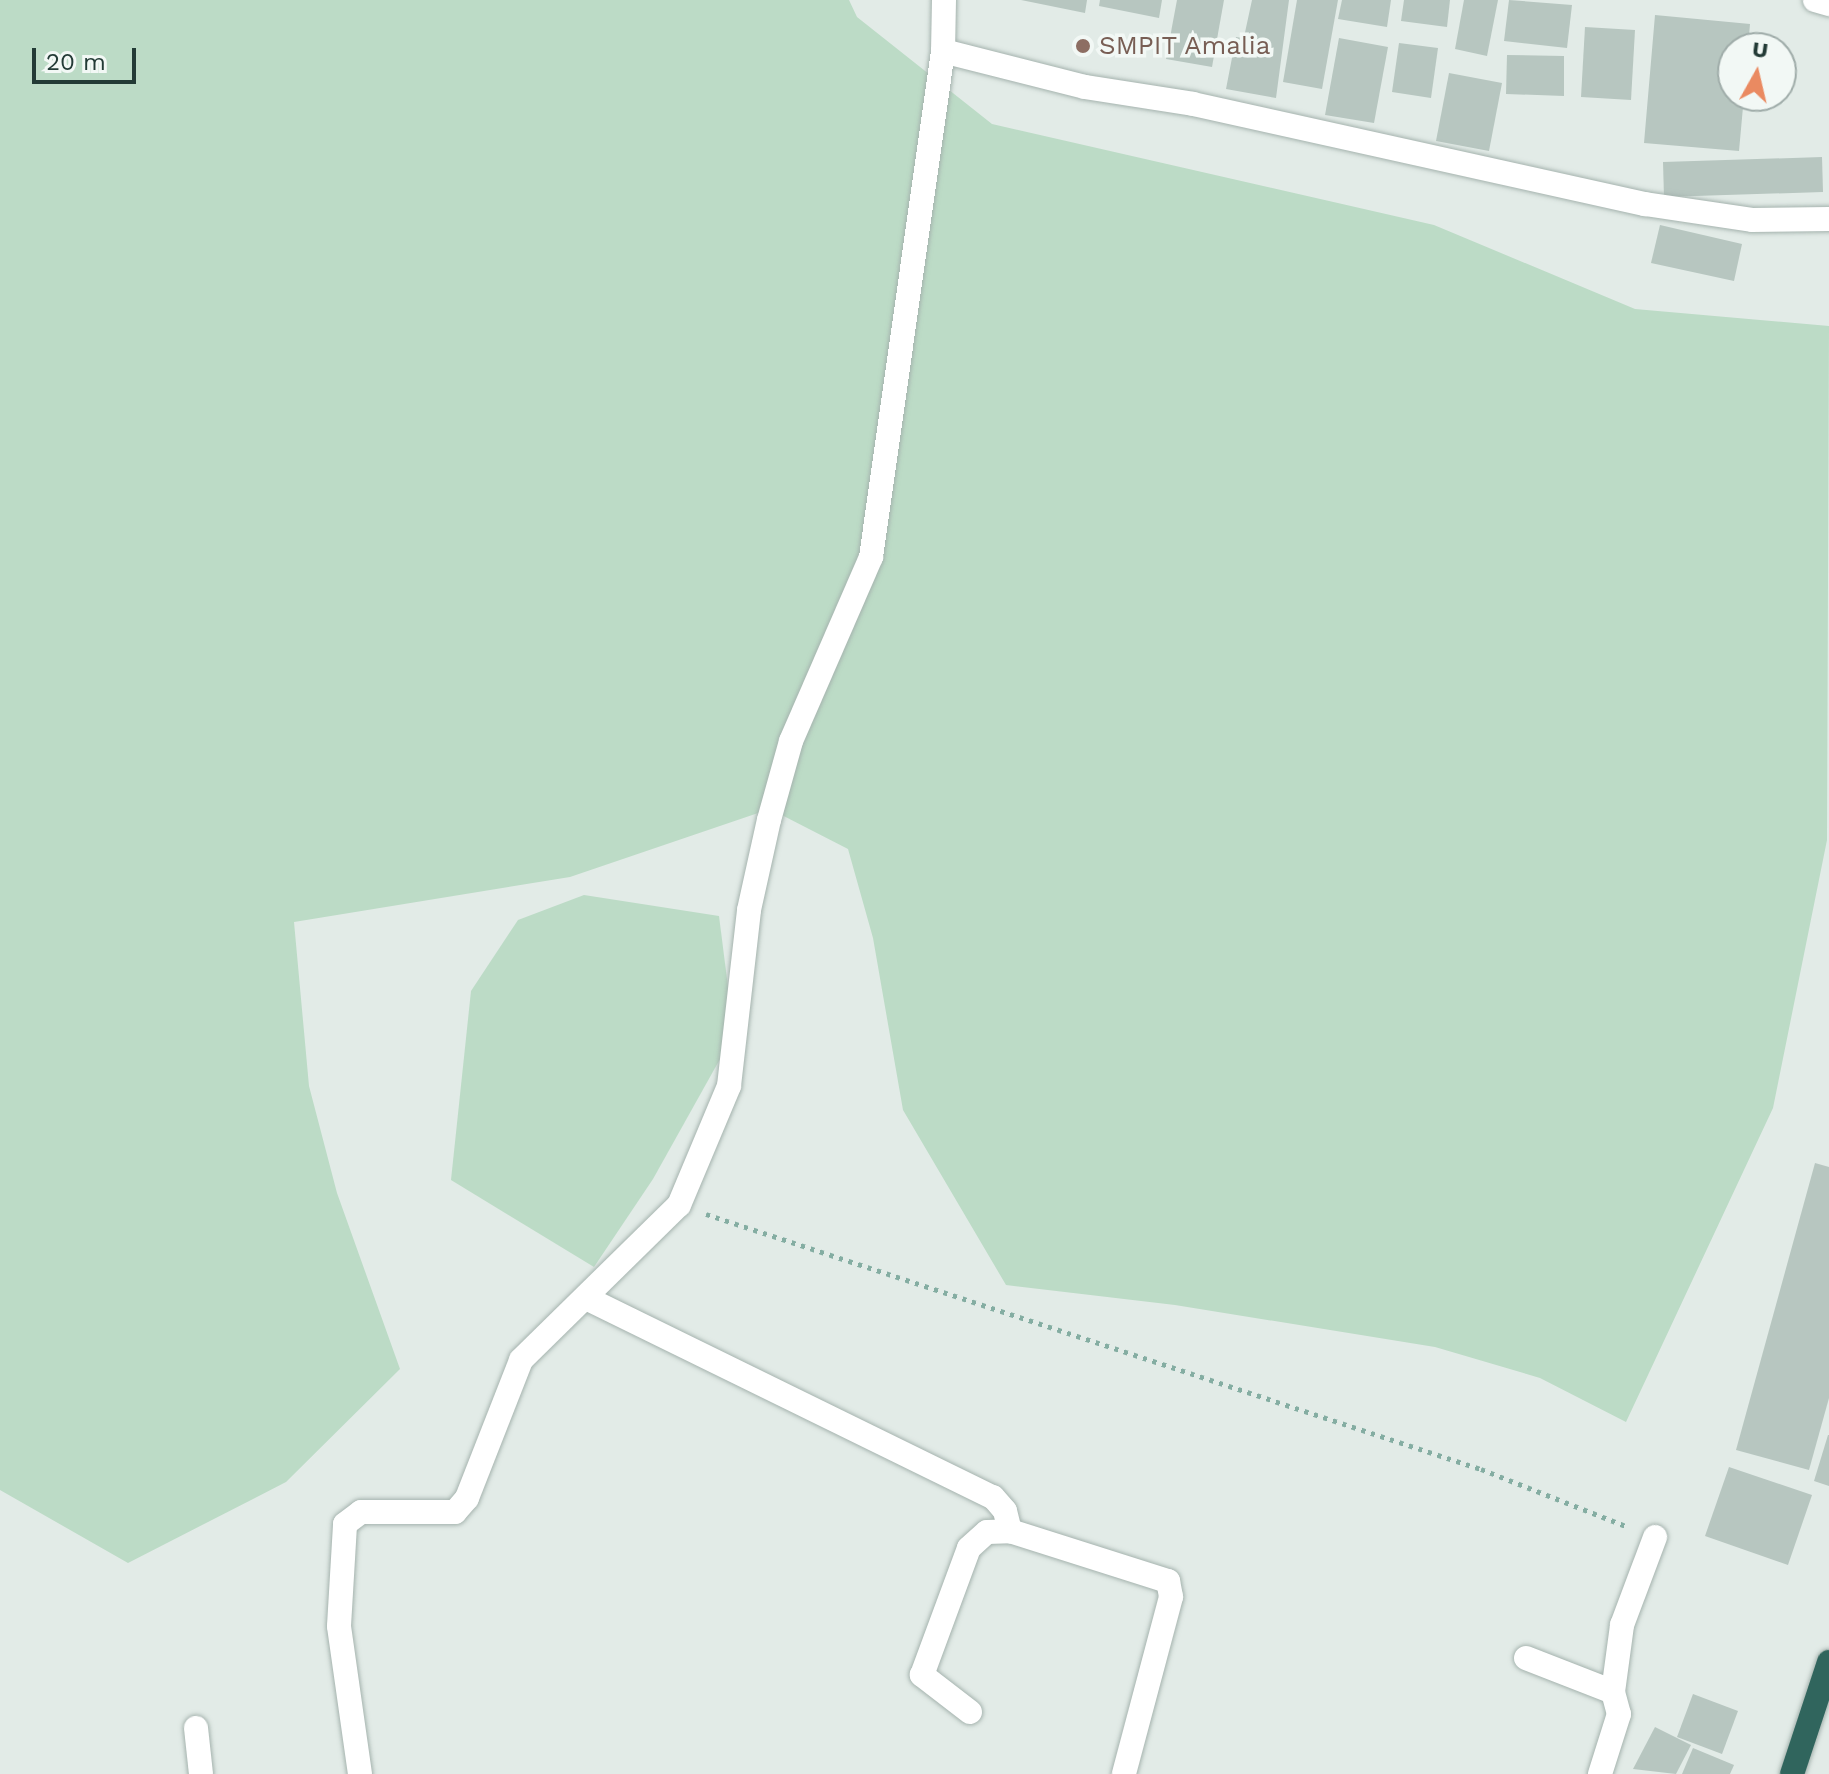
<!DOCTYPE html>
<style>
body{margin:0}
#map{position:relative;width:1829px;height:1774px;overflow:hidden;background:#e2ebe7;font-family:"Work Sans",sans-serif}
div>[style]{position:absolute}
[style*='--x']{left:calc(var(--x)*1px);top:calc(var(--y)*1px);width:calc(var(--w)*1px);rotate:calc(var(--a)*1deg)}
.green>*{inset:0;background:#bcdbc6}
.building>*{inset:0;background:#b7c6c0}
.path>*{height:5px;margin-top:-2.5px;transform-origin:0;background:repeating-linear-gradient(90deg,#84ada2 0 4px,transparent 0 10px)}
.roads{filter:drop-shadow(0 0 2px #a5b3ae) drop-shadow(0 0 2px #a5b3ae)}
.street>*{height:24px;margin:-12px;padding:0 12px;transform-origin:12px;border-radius:12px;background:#fff}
.highway>*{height:24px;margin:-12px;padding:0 12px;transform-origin:12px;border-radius:12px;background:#30655d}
.dots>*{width:22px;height:22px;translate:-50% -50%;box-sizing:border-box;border:4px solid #f2f8f5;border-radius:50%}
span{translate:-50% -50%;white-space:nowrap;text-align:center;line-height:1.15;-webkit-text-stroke:7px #f2f8f5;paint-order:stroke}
.education-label{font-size:26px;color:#785e54}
.left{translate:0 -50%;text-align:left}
.north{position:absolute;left:1717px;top:32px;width:80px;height:80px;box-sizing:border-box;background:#f2f8f5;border:2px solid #9faca9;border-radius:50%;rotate:8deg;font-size:22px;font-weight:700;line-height:32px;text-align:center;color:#233b36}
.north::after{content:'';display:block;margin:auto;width:28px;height:36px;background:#ea8a61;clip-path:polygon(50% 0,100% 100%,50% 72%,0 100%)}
.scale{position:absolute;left:32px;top:48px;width:104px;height:36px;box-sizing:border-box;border:4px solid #233b36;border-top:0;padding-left:10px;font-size:24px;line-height:28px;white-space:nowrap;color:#233b36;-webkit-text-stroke:6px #f2f8f5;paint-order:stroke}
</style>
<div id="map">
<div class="green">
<i style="clip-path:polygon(0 0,849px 0,857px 17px,992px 124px,1434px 225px,1635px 309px,1829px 326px,1827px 840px,1773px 1108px,1626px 1422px,1540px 1378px,1435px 1347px,1175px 1305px,1006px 1285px,903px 1110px,873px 938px,848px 849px,770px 809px,570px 877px,294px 922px,309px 1086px,337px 1193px,400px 1369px,286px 1482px,128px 1563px,0 1490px)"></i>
<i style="clip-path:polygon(584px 895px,719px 916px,734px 1034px,653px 1179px,594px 1267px,451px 1180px,471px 991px,518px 920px)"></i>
</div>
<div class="building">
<i style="clip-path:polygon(1021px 0,1087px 0,1085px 13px)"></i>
<i style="clip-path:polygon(1100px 0,1162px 0,1159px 18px,1099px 6px)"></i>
<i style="clip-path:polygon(1177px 0,1224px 0,1212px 67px,1166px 59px)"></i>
<i style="clip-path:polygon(1252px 0,1289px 0,1276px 98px,1226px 89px,1236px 37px,1261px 41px,1244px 37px)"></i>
<i style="clip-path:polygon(1297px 0,1338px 0,1322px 89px,1283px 82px)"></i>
<i style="clip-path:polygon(1342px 0,1391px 0,1387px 27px,1338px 19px)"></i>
<i style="clip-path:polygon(1404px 0,1450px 0,1447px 27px,1401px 21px)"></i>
<i style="clip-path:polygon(1464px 0,1498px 0,1487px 56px,1455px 49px)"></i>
<i style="clip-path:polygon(1509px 0,1572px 5px,1567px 48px,1504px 41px)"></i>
<i style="clip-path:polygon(1655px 15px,1750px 24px,1748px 48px,1733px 48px,1733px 96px,1744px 96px,1739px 151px,1644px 143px)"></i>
<i style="clip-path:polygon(1585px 27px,1635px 30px,1631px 100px,1581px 97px)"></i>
<i style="clip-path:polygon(1339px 38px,1388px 47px,1374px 123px,1325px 115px)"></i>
<i style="clip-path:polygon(1399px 43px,1438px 48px,1431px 98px,1392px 92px)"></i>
<i style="clip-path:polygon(1507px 55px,1564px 56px,1564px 96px,1506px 94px)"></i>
<i style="clip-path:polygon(1449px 73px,1502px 83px,1489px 151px,1436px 141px)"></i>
<i style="clip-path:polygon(1822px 157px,1823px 192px,1664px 197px,1663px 162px)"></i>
<i style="clip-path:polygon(1660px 225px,1742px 244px,1734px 281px,1651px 263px)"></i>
<i style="clip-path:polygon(1815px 1163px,1829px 1167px,1829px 1398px,1809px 1470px,1736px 1450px)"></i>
<i style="clip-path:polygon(1828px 1435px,1829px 1435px,1829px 1486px,1814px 1481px)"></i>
<i style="clip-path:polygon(1729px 1467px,1812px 1495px,1788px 1565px,1705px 1536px)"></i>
<i style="clip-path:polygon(1693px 1694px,1738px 1711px,1722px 1754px,1677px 1737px)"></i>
<i style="clip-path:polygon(1655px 1727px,1691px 1745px,1676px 1774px,1633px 1769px)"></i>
<i style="clip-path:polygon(1693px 1748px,1734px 1765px,1730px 1774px,1682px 1774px)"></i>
</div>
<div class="path">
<i style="--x:706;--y:1214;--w:816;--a:18.21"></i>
<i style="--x:1481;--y:1469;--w:158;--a:21.5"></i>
</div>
<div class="roads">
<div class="street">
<i style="--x:944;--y:0;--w:51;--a:91.1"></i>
<i style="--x:943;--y:51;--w:146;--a:14.2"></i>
<i style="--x:1085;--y:87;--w:109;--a:8.9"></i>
<i style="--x:1193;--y:104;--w:463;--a:12.5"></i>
<i style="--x:1645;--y:204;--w:108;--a:8.5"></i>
<i style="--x:1752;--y:220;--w:77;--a:-0.7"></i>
<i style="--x:1815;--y:0;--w:15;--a:16"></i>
<i style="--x:588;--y:1299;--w:451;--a:26.1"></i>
<i style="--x:993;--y:1497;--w:18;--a:49"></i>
<i style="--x:1005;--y:1511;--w:21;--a:76"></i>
<i style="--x:1526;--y:1658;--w:93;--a:21.3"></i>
<i style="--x:1613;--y:1692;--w:23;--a:75"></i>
<i style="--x:1619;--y:1714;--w:63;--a:107.6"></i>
<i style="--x:1613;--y:1692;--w:68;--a:-82.3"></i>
<i style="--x:1622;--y:1625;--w:94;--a:-69.4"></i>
<i style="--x:970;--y:1712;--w:61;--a:-142.4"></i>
<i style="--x:922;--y:1675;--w:135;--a:-69.7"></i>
<i style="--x:969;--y:1548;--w:24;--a:-42"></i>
<i style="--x:987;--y:1532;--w:23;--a:-2"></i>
<i style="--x:1010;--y:1531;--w:166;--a:17.6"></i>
<i style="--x:1168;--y:1581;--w:16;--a:79"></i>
<i style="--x:1171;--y:1597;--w:183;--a:104.9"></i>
<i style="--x:196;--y:1728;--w:46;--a:83.8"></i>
<i style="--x:360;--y:1774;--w:149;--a:-98.1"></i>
<i style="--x:339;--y:1626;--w:102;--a:-86.6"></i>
<i style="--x:345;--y:1524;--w:20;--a:-37"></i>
<i style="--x:361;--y:1512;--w:94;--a:0"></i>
<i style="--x:455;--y:1512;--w:18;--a:-49"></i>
<i style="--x:467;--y:1498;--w:148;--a:-68.6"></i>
<i style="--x:521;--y:1360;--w:221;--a:-44.5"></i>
<i style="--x:679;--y:1205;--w:129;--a:-67.2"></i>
<i style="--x:729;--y:1086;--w:177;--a:-83.5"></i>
<i style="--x:749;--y:910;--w:92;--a:-77.5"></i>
<i style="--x:769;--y:820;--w:82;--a:-74.4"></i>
<i style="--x:791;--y:741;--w:201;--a:-66.5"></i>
<i style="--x:871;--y:557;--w:511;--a:-81.9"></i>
</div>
<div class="highway">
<i style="--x:1792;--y:1774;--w:118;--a:-71.7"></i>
</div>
</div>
<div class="dots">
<i style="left:1083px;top:46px;background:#8d6e63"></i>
</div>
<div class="education-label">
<span class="left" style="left:1099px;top:46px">SMPIT Amalia</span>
</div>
<div class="north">U</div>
<div class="scale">20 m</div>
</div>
